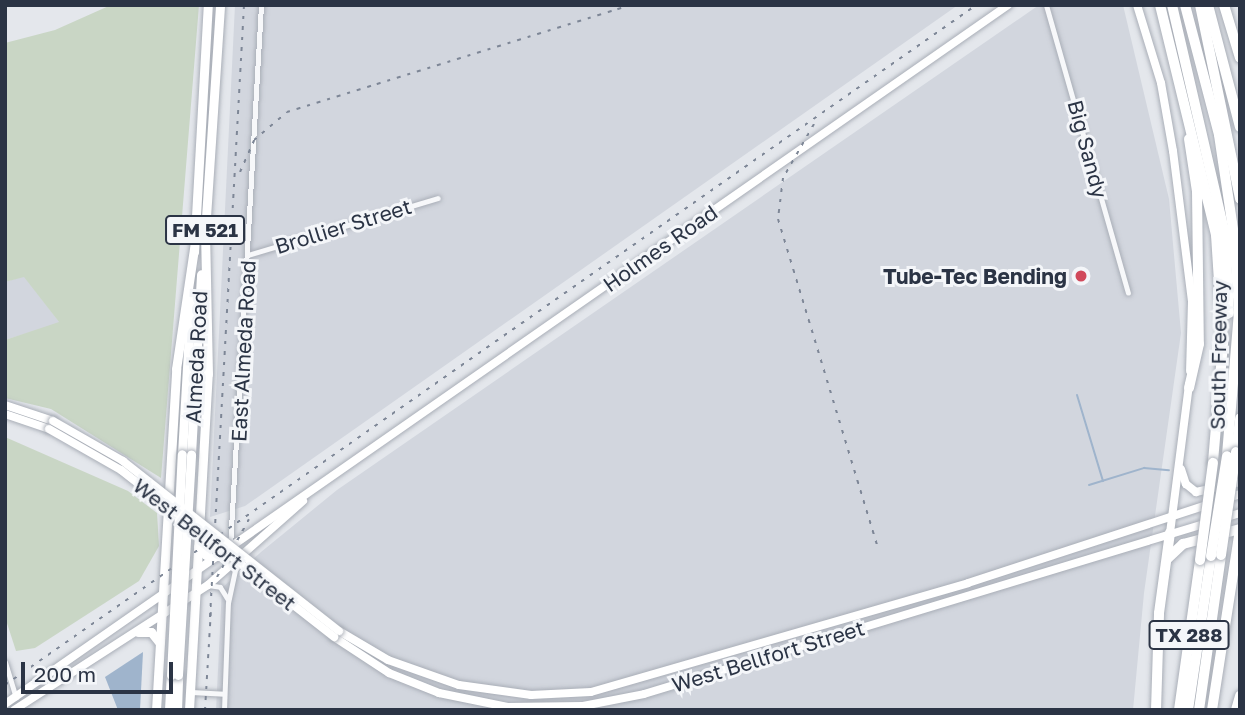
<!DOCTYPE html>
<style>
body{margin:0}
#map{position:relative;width:1245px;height:715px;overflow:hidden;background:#e4e7ec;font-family:"Golos Text",sans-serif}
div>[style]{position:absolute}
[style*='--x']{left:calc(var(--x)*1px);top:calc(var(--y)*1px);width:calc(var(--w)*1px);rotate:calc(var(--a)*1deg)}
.built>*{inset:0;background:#d2d6de}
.green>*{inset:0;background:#c9d6c5}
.water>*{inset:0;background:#9fb4cc}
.stream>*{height:2px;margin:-1px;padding:0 1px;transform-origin:1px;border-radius:1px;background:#9fb4cc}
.roads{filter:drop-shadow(0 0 2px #a9aeb7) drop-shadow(0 0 2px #a9aeb7)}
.minor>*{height:5px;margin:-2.5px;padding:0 2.5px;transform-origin:2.5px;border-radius:2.5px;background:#f7f8fa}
.secondary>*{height:8px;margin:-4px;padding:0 4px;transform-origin:4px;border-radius:4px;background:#fff}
.primary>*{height:9px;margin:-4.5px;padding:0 4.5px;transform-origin:4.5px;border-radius:4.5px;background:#fff}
.motorway>*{height:10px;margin:-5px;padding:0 5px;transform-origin:5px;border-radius:5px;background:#fff}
.rail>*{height:2px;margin-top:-1px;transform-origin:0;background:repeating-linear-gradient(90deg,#7d8696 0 3.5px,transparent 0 10.5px)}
.bridges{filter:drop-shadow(0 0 2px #a9aeb7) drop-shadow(0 0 2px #a9aeb7)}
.secondary-bridge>*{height:8px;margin:-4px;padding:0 4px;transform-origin:4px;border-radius:4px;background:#fff}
.primary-bridge>*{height:9px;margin:-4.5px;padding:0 4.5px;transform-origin:4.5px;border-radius:4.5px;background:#fff}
.motorway-bridge>*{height:10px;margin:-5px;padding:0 5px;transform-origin:5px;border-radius:5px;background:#fff}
.dots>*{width:19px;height:19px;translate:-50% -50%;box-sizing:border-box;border:4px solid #f4f6f9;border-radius:50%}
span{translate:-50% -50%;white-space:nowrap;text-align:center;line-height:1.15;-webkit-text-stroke:6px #f4f6f9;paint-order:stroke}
.shield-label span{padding:2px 5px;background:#f4f6f9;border:2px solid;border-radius:5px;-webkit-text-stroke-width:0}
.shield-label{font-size:19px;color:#2b3445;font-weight:700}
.street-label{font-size:21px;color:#2b3445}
.poi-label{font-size:21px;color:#2b3445;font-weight:700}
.right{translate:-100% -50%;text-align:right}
.frame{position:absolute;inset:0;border:7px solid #2b3445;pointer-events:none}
.scale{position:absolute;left:21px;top:662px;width:152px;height:32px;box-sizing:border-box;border:4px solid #2b3445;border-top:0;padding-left:9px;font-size:21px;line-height:24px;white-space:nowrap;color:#2b3445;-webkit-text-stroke:5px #f4f6f9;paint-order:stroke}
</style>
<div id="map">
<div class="built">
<i style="clip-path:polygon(235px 5px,958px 5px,245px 506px,210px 517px)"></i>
<i style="clip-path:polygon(1039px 5px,1123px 5px,1169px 199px,1181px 333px,1144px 593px,1133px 710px,216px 710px,222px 588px,261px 552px,337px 490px)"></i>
<i style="clip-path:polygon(24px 276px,60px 323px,5px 340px,5px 282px)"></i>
</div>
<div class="green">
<i style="clip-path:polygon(111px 5px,199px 5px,161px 478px,51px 409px,5px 398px,5px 340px,59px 322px,24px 277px,5px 282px,5px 43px,55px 30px)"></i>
<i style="clip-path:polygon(5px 437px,128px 491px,157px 513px,159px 546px,139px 581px,35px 648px,16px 651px,5px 617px)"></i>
</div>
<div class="water">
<i style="clip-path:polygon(143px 652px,140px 710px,118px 710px,105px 677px)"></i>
</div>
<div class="stream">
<i style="--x:1077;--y:395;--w:90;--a:73.2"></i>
<i style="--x:1089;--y:485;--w:58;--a:-17.2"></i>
<i style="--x:1144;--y:468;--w:25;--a:5"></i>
</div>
<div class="roads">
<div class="minor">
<i style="--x:1046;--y:5;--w:299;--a:74.1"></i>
<i style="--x:248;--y:255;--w:198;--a:-16.7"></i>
<i style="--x:230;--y:546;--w:542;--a:-86.72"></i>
<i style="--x:208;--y:585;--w:12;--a:9"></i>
<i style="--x:220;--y:587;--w:15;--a:58"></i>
<i style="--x:5;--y:662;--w:37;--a:73"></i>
<i style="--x:191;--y:692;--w:33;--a:3"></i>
<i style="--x:224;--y:710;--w:107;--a:-87.9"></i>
<i style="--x:228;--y:603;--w:40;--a:-78"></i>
</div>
<div class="secondary">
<i style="--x:1137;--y:5;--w:82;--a:72.9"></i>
<i style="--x:1161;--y:83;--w:69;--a:80"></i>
<i style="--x:1173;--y:151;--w:151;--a:82.8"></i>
<i style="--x:1192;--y:301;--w:70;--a:91.6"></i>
<i style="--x:5;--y:405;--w:51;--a:18.4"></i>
<i style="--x:5;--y:414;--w:46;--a:18.8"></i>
<i style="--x:1181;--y:469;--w:16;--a:72"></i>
<i style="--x:1186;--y:484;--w:13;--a:39"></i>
<i style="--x:1196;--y:492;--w:45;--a:-12.8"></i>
<i style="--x:1170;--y:533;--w:150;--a:-82.7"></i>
<i style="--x:339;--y:631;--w:57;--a:30.6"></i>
<i style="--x:388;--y:660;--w:75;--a:19.4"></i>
<i style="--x:459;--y:685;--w:73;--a:7.9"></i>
<i style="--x:531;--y:695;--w:60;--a:-2.9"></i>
<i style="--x:591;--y:692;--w:392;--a:-16.1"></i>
<i style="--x:968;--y:583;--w:286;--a:-18.1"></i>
<i style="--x:334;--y:637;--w:66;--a:33.2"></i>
<i style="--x:389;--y:673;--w:54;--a:21.8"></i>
<i style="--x:439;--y:693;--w:70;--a:11.5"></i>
<i style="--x:508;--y:707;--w:75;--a:-0.8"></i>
<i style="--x:583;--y:706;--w:62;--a:-11.1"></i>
<i style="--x:644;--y:694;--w:623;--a:-16.89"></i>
<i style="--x:5;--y:704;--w:1223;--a:-34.87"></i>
<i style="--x:14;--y:710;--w:231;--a:-32.8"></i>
<i style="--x:208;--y:585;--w:127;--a:-41.5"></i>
</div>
<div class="primary">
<i style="--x:205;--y:232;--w:227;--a:-86.2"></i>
<i style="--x:194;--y:252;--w:247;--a:-86.8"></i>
<i style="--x:182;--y:454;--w:157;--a:-86.7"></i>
<i style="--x:191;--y:454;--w:180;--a:-86.8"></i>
<i style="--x:198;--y:547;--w:11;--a:45"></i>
<i style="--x:206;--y:555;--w:13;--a:4"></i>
<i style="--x:138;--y:632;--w:13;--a:0"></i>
<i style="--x:151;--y:632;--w:14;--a:51"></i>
<i style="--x:156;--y:710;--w:342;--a:-86.6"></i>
<i style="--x:176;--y:369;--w:121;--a:-81.5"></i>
<i style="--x:169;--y:710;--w:35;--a:-87"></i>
<i style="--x:177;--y:710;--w:35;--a:-88"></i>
<i style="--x:189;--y:710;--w:337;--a:-86.8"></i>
<i style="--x:208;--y:374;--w:145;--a:-91.2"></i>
</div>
<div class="motorway">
<i style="--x:1160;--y:5;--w:237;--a:76.3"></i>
<i style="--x:1216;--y:235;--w:108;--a:86.3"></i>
<i style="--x:1223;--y:343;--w:120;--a:94.8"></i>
<i style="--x:1172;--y:5;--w:236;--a:77"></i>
<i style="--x:1225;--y:235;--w:78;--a:87.1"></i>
<i style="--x:1185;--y:5;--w:134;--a:75.3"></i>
<i style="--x:1219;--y:135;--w:101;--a:81.5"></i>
<i style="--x:1234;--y:235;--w:77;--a:86.3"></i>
<i style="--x:1239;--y:312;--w:144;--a:94.8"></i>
<i style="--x:1200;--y:5;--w:198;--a:78.3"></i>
<i style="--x:1208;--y:5;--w:126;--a:75.3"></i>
<i style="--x:1224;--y:5;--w:55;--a:73.2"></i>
<i style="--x:1189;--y:139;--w:53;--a:81.3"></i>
<i style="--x:1197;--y:191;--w:153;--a:89.3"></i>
<i style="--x:1199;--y:344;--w:45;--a:102.8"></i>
<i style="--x:1236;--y:452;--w:34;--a:-83"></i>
<i style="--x:1168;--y:558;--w:21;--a:-43"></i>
<i style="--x:1183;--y:544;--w:59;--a:-14.7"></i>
<i style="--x:1156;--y:710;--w:97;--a:-88.2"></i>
<i style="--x:1159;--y:613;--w:81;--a:-82.2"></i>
<i style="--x:1179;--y:710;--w:151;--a:-82"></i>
<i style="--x:1188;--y:710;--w:156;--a:-81.5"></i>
<i style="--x:1199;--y:710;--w:157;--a:-81.9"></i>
<i style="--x:1212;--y:710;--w:183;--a:-81.2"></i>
<i style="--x:1236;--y:710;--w:15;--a:-74"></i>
</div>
</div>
<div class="rail">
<i style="--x:814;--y:124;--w:62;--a:119.9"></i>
<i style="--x:783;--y:178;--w:41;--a:97"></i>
<i style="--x:778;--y:219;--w:345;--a:73.1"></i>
<i style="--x:240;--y:172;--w:35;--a:-66"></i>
<i style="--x:254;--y:140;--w:43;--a:-40.3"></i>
<i style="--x:287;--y:112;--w:360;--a:-17.3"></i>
<i style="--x:217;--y:577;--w:66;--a:-61.1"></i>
<i style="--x:210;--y:617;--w:613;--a:-86.82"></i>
<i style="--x:5;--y:685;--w:1185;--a:-35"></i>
<i style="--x:205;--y:710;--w:102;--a:-86.6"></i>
</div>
<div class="bridges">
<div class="secondary-bridge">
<i style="--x:53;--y:421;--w:81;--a:29.7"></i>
<i style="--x:123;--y:461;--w:275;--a:38.2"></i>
<i style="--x:49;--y:429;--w:83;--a:29.7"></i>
<i style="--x:121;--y:470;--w:271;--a:38.1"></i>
</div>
<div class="primary-bridge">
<i style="--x:171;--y:675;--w:221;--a:-87.2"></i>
<i style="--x:178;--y:675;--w:221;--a:-86.6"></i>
</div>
<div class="motorway-bridge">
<i style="--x:1221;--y:555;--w:104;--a:-81.7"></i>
<i style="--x:1211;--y:556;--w:101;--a:-80.9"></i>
<i style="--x:1200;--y:560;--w:98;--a:-82.4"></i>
</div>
</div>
<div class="dots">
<i style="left:1081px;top:276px;background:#d1495b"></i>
</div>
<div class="shield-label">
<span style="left:205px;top:230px">FM 521</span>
<span style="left:1189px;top:635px">TX 288</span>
</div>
<div class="street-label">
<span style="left:1088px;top:149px;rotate:75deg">Big Sandy</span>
<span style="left:343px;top:226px;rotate:-17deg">Brollier Street</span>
<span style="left:660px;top:248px;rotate:-35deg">Holmes Road</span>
<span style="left:243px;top:351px;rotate:-87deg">East Almeda Road</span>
<span style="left:1218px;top:355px;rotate:-89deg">South Freeway</span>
<span style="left:196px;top:357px;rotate:-87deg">Almeda Road</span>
<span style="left:215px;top:544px;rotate:38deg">West Bellfort Street</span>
<span style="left:768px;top:656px;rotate:-17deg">West Bellfort Street</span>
</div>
<div class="poi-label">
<span class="right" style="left:1067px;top:276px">Tube-Tec Bending</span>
</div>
<div class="frame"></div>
<div class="scale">200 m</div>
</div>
